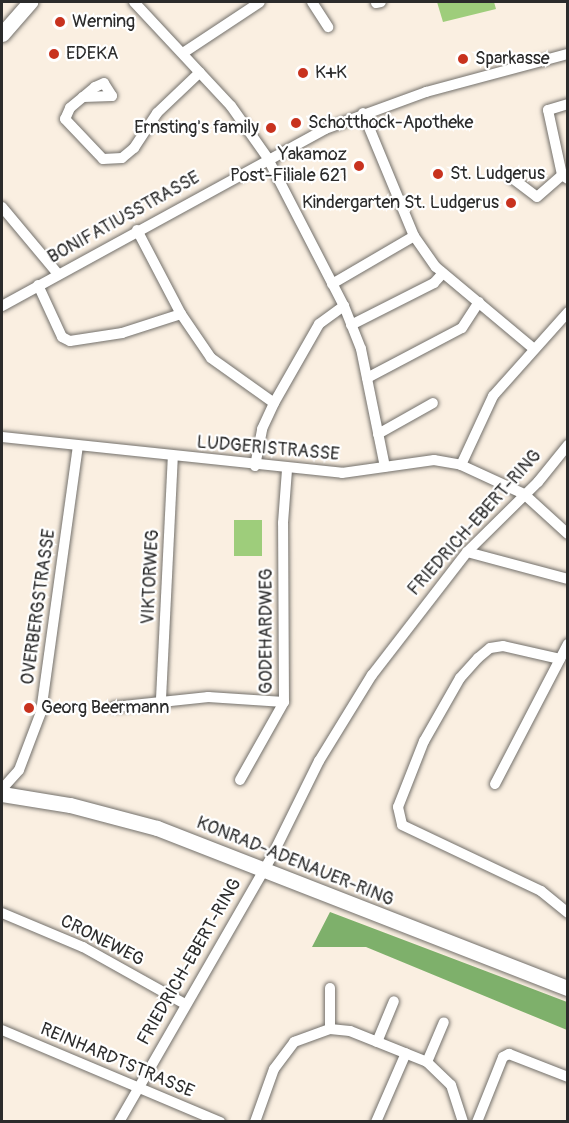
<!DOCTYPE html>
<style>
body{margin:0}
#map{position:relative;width:569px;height:1123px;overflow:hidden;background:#faefe1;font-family:Pangolin,sans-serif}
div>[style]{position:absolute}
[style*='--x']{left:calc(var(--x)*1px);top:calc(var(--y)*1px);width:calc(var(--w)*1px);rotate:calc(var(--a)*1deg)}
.green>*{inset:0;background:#9ecd7b}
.forest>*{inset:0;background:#7eb06b}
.roads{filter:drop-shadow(0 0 2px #73706b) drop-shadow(0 0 2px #73706b)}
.minor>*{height:10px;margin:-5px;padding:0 5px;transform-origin:5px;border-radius:5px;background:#fff}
.secondary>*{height:15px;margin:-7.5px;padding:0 7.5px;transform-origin:7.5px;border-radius:7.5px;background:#fff}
.dots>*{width:16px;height:16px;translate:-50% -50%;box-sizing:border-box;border:3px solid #fff;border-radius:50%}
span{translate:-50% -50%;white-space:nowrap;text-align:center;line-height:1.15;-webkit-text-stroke:4.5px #fff;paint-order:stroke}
.poi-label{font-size:18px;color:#2b2b2b}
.left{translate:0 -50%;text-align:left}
.right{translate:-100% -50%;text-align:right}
.street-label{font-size:18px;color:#2b2b2b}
.frame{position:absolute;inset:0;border:3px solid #2b2b2b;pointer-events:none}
</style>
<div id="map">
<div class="green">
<i style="clip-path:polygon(437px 2px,494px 2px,496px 9px,443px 22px)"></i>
<i style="clip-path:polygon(234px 520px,262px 520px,262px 556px,234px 556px)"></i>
</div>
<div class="forest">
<i style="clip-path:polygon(330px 912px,567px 1002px,567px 1030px,366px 947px,312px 947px)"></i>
</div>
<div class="roads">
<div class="minor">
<i style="--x:134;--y:2;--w:142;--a:47"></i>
<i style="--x:231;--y:106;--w:62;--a:54.8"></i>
<i style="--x:267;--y:157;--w:168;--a:62.7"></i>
<i style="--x:344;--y:306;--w:46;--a:68.4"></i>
<i style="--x:361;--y:349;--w:120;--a:78.5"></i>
<i style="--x:312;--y:2;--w:30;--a:57"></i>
<i style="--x:376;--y:3;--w:5;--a:-11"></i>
<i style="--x:183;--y:53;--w:92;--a:-33.5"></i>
<i style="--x:83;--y:97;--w:29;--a:-2"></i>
<i style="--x:112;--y:96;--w:15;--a:-122"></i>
<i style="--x:104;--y:83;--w:10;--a:156"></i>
<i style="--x:95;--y:87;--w:16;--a:140"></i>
<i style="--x:83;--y:97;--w:17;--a:140"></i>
<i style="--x:70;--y:108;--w:12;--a:114"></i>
<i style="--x:65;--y:119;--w:55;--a:46.5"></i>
<i style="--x:103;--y:159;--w:19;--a:-3"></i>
<i style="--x:122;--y:158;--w:16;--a:-40"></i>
<i style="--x:134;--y:148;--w:42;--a:-56.7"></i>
<i style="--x:157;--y:113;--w:59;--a:-43.6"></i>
<i style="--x:568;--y:104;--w:21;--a:163"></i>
<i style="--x:548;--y:110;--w:66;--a:77.8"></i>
<i style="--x:562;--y:175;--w:7;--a:34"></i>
<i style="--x:363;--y:113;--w:133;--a:67.5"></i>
<i style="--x:414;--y:236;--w:38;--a:55"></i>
<i style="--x:436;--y:267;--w:128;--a:39.9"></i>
<i style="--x:512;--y:178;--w:31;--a:37"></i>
<i style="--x:537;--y:197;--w:33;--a:-41"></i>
<i style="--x:2;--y:207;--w:87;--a:50.1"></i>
<i style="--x:137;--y:230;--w:95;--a:62.4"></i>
<i style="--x:181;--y:314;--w:53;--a:55.7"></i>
<i style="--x:211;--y:358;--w:77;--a:35.5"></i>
<i style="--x:332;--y:284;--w:95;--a:-30.3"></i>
<i style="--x:38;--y:285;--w:57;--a:65.2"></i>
<i style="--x:62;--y:337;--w:9;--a:27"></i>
<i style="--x:70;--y:341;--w:53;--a:-8.7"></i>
<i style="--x:122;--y:333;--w:62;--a:-17.9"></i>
<i style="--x:2;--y:306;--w:368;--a:-28.7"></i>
<i style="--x:325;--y:129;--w:108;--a:-20.1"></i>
<i style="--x:426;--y:92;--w:147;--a:-15"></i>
<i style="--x:351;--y:325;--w:93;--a:-26.8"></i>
<i style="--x:434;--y:283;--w:13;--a:-48"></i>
<i style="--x:367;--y:378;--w:107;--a:-27.8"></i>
<i style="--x:462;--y:328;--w:31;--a:-57"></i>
<i style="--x:378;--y:434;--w:63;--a:-29.4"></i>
<i style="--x:2;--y:437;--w:342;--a:6"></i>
<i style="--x:342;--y:473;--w:93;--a:-8"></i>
<i style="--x:434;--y:460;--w:27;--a:10"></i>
<i style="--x:461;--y:465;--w:69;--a:24.7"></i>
<i style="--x:524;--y:494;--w:59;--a:42.3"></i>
<i style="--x:461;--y:465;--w:76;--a:-65.1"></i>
<i style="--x:493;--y:396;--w:113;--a:-48.2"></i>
<i style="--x:255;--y:466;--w:38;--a:-79"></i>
<i style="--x:262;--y:429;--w:29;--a:-65"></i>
<i style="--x:274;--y:403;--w:91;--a:-60.3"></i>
<i style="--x:319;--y:324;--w:31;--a:-36"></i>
<i style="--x:467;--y:552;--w:105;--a:15"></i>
<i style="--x:560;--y:659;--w:58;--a:-167.2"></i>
<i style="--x:503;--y:646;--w:13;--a:171"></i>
<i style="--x:490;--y:648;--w:16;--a:140"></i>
<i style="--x:478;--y:658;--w:27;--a:132"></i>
<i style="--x:460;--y:678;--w:73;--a:119.7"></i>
<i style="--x:424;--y:741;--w:71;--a:111.5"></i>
<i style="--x:398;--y:807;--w:18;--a:77"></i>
<i style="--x:402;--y:825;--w:154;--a:25.4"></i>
<i style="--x:541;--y:891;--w:35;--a:39"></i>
<i style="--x:161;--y:699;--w:243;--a:-87.2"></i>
<i style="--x:114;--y:707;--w:95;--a:-6.1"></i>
<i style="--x:208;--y:697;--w:76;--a:3.8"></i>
<i style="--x:240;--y:780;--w:90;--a:-60.6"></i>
<i style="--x:284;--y:702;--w:179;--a:-90.3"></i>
<i style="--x:283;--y:523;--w:53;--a:-85.7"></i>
<i style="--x:495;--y:784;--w:158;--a:-62.5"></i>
<i style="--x:2;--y:789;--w:25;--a:-48"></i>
<i style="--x:19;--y:770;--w:62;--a:-69.2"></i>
<i style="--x:41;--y:712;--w:269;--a:-82.1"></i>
<i style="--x:2;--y:913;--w:88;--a:22.8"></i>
<i style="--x:83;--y:947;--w:117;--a:29.2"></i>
<i style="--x:330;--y:988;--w:41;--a:90"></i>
<i style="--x:2;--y:1030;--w:237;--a:22.9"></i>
<i style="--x:377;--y:1042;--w:44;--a:-67.5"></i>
<i style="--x:427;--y:1062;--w:43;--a:-67"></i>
<i style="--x:119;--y:1122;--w:311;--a:-60.1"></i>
<i style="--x:274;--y:852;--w:102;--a:-63.7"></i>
<i style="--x:319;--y:761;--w:101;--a:-58.4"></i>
<i style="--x:372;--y:675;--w:155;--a:-52.3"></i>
<i style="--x:467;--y:552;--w:100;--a:-44.6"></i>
<i style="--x:538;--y:482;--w:48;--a:-51"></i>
<i style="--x:255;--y:1122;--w:56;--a:-70.3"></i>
<i style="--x:274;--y:1069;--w:34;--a:-53"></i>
<i style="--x:294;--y:1042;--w:38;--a:-20"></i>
<i style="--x:330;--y:1029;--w:20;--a:6"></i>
<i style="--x:350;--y:1031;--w:83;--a:21.9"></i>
<i style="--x:427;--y:1062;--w:33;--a:44"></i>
<i style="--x:451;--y:1085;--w:39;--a:72"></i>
<i style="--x:376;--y:1122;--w:75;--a:-66.5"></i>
<i style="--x:477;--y:1122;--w:70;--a:-68.2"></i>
<i style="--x:503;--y:1057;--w:7;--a:-27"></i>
<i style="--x:509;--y:1054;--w:63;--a:21.3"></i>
</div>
<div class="secondary">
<i style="--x:2;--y:34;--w:43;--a:-48.8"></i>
<i style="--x:2;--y:794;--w:69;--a:9.2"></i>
<i style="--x:70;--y:805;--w:90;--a:14.8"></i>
<i style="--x:157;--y:828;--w:441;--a:21.3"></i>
</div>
</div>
<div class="dots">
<i style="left:60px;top:22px;background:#c8321e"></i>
<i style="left:54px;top:54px;background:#c8321e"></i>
<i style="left:463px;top:59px;background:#c8321e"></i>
<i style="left:303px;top:73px;background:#c8321e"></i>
<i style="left:296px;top:123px;background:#c8321e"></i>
<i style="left:271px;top:128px;background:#c8321e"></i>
<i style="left:359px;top:166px;background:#c8321e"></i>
<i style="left:438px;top:174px;background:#c8321e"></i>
<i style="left:511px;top:203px;background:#c8321e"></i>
<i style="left:29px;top:708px;background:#c8321e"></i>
</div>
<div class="poi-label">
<span class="left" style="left:72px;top:22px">Werning</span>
<span class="left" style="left:66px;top:54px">EDEKA</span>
<span class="left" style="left:475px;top:59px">Sparkasse</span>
<span class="left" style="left:315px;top:73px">K+K</span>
<span class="left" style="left:308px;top:123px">Schotthock-Apotheke</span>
<span class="right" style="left:259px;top:128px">Ernsting's family</span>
<span class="right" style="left:347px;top:166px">Yakamoz<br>Post-Filiale 621</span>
<span class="left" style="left:450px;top:174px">St. Ludgerus</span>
<span class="right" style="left:499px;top:203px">Kindergarten St. Ludgerus</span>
<span class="left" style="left:41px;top:708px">Georg Beermann</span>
</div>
<div class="street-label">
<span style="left:124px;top:218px;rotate:-29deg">BONIFATIUSSTRASSE</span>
<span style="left:268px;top:449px;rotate:5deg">LUDGERISTRASSE</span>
<span style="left:475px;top:523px;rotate:-48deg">FRIEDRICH-EBERT-RING</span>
<span style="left:151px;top:577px;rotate:-87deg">VIKTORWEG</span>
<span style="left:39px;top:607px;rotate:-82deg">OVERBERGSTRASSE</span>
<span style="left:267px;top:631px;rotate:-90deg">GODEHARDWEG</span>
<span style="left:295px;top:862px;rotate:22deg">KONRAD-ADENAUER-RING</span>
<span style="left:102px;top:941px;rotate:27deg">CRONEWEG</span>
<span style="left:190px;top:962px;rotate:-60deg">FRIEDRICH-EBERT-RING</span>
<span style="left:117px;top:1061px;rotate:23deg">REINHARDTSTRASSE</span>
</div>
<div class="frame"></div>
</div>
